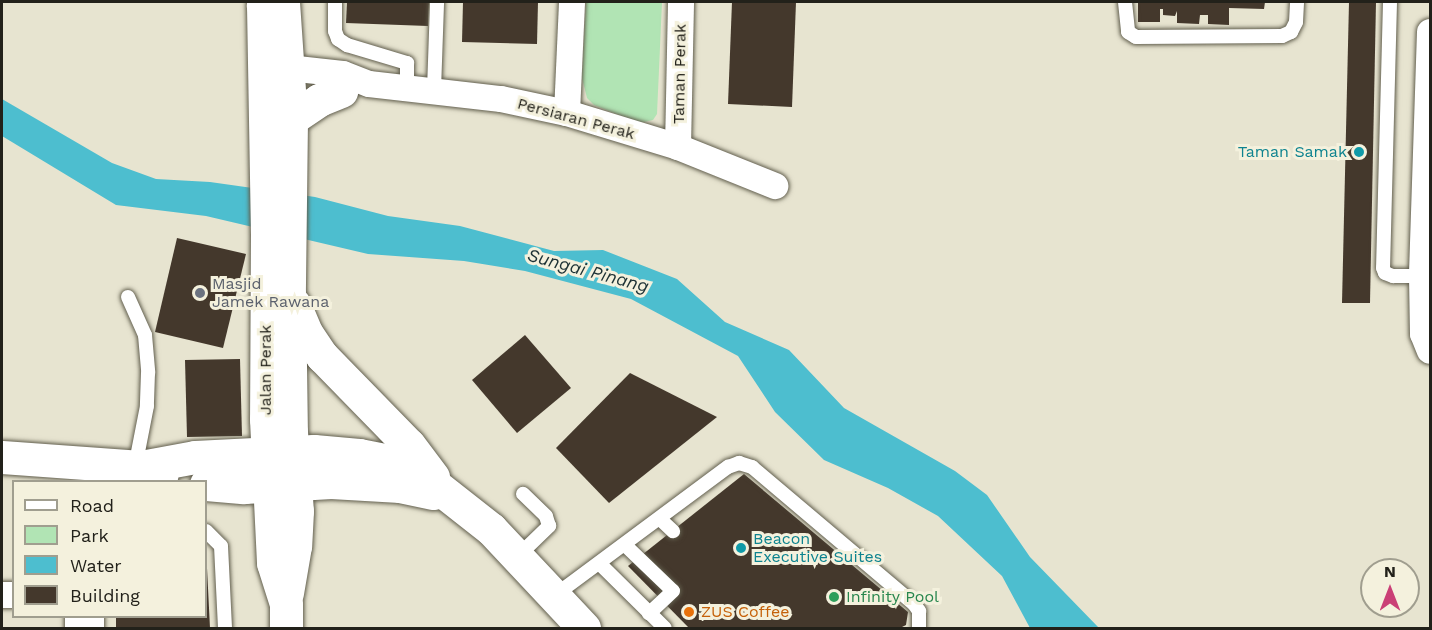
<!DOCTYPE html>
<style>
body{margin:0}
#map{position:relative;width:1432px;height:630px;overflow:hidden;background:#e7e4d0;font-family:"Work Sans",sans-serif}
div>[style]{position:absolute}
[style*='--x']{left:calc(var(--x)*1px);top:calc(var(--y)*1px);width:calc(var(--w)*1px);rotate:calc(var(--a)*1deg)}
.green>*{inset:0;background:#b1e4b4}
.water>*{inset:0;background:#4dbecf}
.building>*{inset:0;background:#44382c}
.roads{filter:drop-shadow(0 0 2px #625f4e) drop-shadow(0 0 2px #625f4e)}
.lane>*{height:14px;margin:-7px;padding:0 7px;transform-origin:7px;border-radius:7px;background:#fff}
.street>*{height:26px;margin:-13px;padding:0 13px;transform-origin:13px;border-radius:13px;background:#fff}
.secondary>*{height:33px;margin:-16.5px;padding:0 16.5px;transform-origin:16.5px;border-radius:16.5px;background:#fff}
.dots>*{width:16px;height:16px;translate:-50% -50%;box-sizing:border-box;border:3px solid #f4f1dd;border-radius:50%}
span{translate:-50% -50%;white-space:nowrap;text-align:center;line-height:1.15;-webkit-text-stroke:6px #f4f1dd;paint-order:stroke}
.street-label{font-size:16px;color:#22211a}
.culture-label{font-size:16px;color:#0d838f}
.right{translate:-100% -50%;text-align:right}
.left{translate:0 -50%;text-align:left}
.worship-label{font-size:16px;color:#5b616d}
.leisure-label{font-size:16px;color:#27864d}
.food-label{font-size:16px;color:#c56008}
.water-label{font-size:18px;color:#1c3134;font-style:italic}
.frame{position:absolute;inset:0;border:3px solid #22211a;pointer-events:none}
.legend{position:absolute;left:12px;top:480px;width:195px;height:138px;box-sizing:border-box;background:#f4f1dd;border:2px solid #a09e8f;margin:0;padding:8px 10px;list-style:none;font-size:18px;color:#22211a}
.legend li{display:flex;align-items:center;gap:12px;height:30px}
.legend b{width:30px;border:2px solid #a09e8f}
.north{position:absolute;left:1360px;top:558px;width:60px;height:60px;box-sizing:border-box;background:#f4f1dd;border:2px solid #a09e8f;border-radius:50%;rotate:0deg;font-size:16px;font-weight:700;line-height:24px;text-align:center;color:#22211a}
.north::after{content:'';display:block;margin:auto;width:21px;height:27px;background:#ca3f76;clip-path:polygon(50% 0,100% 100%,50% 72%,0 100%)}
</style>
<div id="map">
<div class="green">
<i style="clip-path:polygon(586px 2px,662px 2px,657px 114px,653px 120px,639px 123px,594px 105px,587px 98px,582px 78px)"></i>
</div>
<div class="water">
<i style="clip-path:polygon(2px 99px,112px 163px,156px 179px,210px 182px,315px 197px,388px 216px,460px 226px,554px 251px,603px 250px,677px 279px,725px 322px,789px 350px,844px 408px,955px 471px,987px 495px,1030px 557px,1099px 628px,1030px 628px,1002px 576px,938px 516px,888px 488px,824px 460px,775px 412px,738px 356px,631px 299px,525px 271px,464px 261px,368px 254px,206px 216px,116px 205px,2px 136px)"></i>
</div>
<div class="building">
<i style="clip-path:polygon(347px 2px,429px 2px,428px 26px,346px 23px)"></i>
<i style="clip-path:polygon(463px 2px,538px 2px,537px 44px,462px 42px)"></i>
<i style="clip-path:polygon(732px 2px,796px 2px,792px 107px,728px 104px)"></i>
<i style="clip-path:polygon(1138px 2px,1265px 2px,1264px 9px,1229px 8px,1229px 25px,1208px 24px,1208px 15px,1200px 15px,1199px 24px,1177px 23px,1177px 11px,1175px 16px,1163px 15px,1163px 9px,1160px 9px,1160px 22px,1138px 22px)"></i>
<i style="clip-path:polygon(1349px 2px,1376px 2px,1370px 303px,1342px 303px)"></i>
<i style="clip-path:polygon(177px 238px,246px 254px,223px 348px,155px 332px)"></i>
<i style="clip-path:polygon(525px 335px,571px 388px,517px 433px,472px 380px)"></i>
<i style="clip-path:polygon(240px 359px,242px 436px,187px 437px,185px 360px)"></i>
<i style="clip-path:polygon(630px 373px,717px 417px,609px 503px,556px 448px)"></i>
<i style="clip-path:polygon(744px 474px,908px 612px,906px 625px,900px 628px,689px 628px,628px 566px)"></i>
<i style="clip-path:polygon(206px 548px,210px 628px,116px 628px,116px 616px,206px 616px)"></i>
</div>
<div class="roads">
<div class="lane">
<i style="--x:335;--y:2;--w:29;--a:90"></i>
<i style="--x:335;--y:31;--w:9;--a:69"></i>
<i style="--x:338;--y:39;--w:11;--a:34"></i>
<i style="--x:347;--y:45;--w:63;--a:16.7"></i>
<i style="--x:407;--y:63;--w:25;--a:90"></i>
<i style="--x:1125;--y:2;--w:30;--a:84"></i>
<i style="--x:1128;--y:32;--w:9;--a:32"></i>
<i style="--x:1136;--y:37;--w:146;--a:-0.4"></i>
<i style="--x:1282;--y:36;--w:10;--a:-24"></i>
<i style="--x:1291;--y:32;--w:11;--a:-63"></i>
<i style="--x:1296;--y:22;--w:20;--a:-87"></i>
<i style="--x:1390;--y:2;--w:266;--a:91.5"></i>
<i style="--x:1383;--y:268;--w:5;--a:68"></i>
<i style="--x:1385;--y:273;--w:9;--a:21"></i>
<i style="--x:1393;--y:276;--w:29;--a:0"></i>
<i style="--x:434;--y:90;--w:88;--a:-88"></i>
<i style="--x:128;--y:297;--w:42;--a:65.9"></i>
<i style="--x:145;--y:335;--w:38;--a:85"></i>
<i style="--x:148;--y:373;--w:33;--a:92"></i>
<i style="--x:147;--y:406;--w:62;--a:101.1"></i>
<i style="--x:660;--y:519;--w:18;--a:43"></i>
<i style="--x:206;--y:531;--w:21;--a:45"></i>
<i style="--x:221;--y:546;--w:82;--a:87.2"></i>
<i style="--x:625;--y:545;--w:66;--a:43.8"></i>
<i style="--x:673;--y:591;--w:33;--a:137"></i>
<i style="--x:517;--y:557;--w:45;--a:-44.1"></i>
<i style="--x:549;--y:526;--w:10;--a:-107"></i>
<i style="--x:546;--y:516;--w:32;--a:-136"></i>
<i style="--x:600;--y:564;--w:91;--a:44.6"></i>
<i style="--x:554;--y:596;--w:217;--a:-36.6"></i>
<i style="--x:728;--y:467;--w:12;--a:-20"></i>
<i style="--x:739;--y:463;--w:14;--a:17"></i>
<i style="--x:752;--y:467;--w:212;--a:40.2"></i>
<i style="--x:914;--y:604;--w:9;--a:54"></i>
<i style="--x:919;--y:611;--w:17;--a:90"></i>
<i style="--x:97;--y:616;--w:12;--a:90"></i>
</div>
<div class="street">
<i style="--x:1430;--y:32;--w:244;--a:91.9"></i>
<i style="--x:1422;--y:276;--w:58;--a:89"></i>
<i style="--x:1423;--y:334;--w:18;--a:68"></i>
<i style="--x:272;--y:76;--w:18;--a:-27"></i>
<i style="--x:288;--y:68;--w:55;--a:6.2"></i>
<i style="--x:343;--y:74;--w:28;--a:21"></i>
<i style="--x:369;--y:84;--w:133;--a:6.5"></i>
<i style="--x:501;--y:99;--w:67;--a:12"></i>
<i style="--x:567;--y:113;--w:116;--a:17"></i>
<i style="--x:678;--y:147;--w:105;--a:21.9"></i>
<i style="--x:567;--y:113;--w:111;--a:-87.4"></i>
<i style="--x:678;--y:147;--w:145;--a:-88.8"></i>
<i style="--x:2;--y:595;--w:12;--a:0"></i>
<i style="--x:78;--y:616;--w:12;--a:90"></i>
</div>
<div class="secondary">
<i style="--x:265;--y:2;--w:4;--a:124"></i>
<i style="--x:263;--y:5;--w:229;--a:89"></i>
<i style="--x:267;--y:234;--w:185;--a:90.3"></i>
<i style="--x:266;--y:419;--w:144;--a:87.2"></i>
<i style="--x:273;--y:563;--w:43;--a:72.4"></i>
<i style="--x:286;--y:604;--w:24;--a:90"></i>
<i style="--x:283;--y:2;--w:117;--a:86.1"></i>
<i style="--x:291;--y:119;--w:175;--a:90.7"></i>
<i style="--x:289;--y:294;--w:138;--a:89.2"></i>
<i style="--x:291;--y:432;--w:79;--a:85.7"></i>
<i style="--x:297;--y:511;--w:35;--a:93"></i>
<i style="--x:295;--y:546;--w:48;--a:99.7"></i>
<i style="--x:291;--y:119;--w:34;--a:-34"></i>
<i style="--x:319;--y:100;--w:24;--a:-22"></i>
<i style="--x:294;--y:304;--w:33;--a:67"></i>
<i style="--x:307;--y:334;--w:27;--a:56"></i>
<i style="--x:322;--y:356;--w:124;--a:45.7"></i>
<i style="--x:409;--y:445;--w:40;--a:53"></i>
<i style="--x:2;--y:457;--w:139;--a:4.1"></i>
<i style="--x:141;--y:467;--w:22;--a:21"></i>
<i style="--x:141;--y:467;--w:55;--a:-10.5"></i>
<i style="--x:195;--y:457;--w:119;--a:-2.9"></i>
<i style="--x:314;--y:451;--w:45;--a:5.1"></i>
<i style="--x:359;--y:455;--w:36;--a:11"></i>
<i style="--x:394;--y:462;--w:30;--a:24"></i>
<i style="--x:421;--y:474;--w:89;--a:38.2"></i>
<i style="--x:491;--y:529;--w:136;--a:46.8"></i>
<i style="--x:206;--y:484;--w:38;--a:5"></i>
<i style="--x:244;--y:487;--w:87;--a:-3.3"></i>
<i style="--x:331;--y:482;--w:69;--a:3.3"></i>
<i style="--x:400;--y:486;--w:34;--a:12"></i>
</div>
</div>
<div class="dots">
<i style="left:1359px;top:152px;background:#0f9aa8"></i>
<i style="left:200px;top:293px;background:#6b7280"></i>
<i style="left:741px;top:548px;background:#0f9aa8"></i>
<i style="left:834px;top:597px;background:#2e9e5b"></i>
<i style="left:689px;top:612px;background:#e8710a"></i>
</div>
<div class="street-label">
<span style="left:680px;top:74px;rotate:-89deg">Taman Perak</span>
<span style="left:576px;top:119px;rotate:15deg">Persiaran Perak</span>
<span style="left:266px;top:370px;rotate:-90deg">Jalan Perak</span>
</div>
<div class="culture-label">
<span class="right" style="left:1347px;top:152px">Taman Samak</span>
<span class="left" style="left:753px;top:548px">Beacon<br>Executive Suites</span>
</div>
<div class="worship-label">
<span class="left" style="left:212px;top:293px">Masjid<br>Jamek Rawana</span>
</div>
<div class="leisure-label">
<span class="left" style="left:846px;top:597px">Infinity Pool</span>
</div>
<div class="food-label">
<span class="left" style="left:701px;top:612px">ZUS Coffee</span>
</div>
<div class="water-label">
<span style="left:588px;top:271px;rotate:15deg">Sungai Pinang</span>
</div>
<div class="frame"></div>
<ul class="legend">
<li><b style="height:8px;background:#fff"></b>Road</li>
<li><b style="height:16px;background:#b1e4b4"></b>Park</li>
<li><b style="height:16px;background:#4dbecf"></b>Water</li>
<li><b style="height:16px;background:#44382c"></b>Building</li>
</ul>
<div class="north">N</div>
</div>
